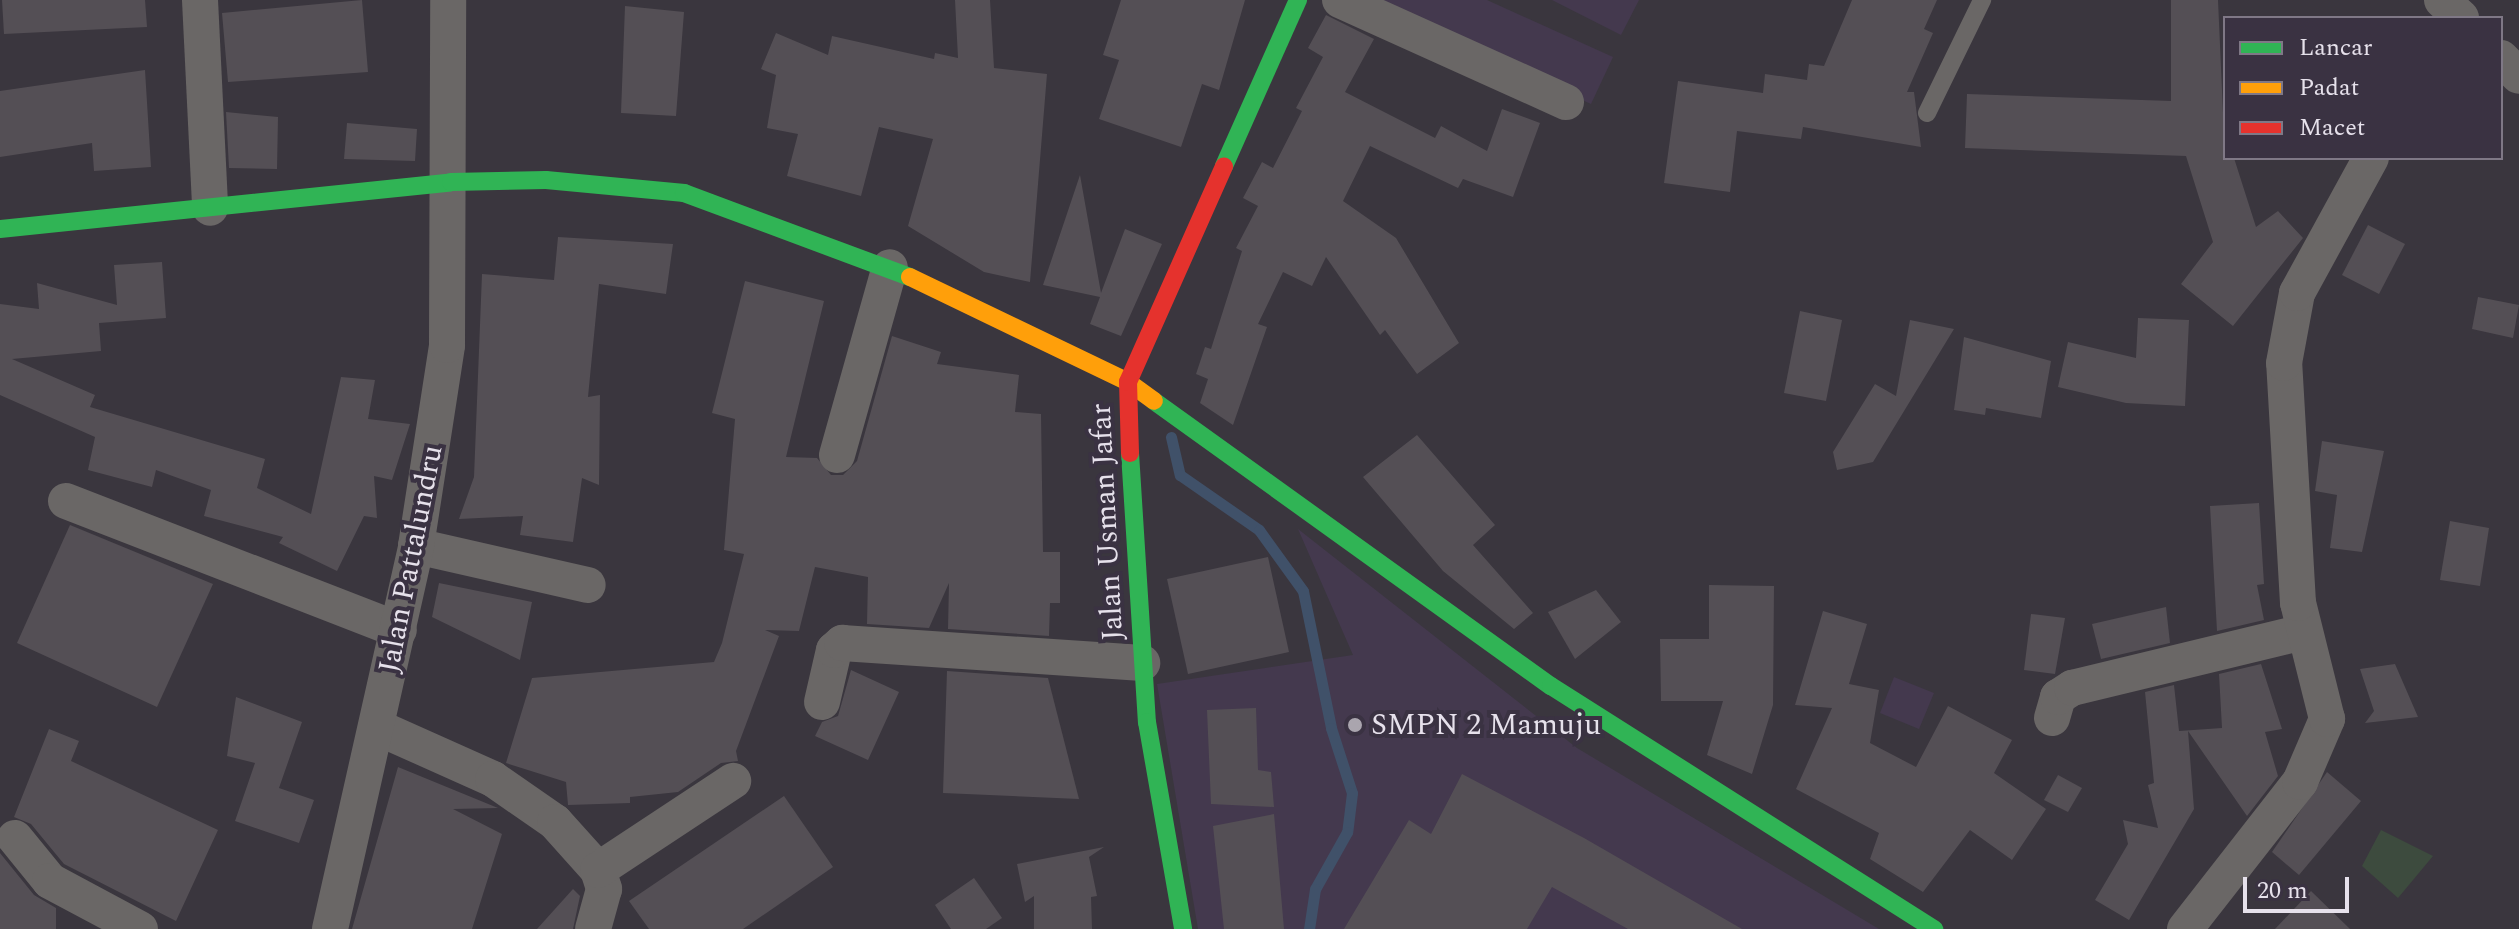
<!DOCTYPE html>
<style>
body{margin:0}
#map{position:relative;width:2519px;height:929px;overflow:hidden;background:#3a363e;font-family:Spectral,serif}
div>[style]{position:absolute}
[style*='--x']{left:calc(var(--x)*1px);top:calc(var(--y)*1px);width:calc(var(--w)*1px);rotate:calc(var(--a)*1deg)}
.built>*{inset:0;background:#44394e}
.green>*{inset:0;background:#3d4b3e}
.stream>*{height:11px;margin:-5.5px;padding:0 5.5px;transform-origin:5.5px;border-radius:5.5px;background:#405169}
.building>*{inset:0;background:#544f55}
.lane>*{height:18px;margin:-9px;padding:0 9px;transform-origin:9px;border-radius:9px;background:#6a6766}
.street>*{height:36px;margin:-18px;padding:0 18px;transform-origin:18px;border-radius:18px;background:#6a6766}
.fast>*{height:18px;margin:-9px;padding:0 9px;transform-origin:9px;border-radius:9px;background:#30b455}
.slow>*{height:18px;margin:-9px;padding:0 9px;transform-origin:9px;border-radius:9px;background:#ff9f0a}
.jam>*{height:18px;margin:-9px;padding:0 9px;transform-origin:9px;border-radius:9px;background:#e5322d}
.dots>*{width:22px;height:22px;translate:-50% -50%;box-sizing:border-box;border:4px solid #3a3242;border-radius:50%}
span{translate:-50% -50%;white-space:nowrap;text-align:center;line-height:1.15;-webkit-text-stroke:8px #3a3242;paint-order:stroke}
.street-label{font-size:30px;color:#e6e1eb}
.poi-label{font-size:30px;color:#e6e1eb}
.left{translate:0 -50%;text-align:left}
.legend{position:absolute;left:2223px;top:16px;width:280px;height:144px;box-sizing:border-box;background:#3a3242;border:2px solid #7f7886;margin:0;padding:10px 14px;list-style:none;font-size:24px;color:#e6e1eb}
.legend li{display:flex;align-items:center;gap:16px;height:40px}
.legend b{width:40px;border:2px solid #7f7886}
.scale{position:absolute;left:2243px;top:877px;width:106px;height:36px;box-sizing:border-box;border:4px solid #e6e1eb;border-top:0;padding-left:10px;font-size:24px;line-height:28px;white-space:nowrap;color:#e6e1eb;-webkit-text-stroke:6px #3a3242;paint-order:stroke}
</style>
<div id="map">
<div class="built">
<i style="clip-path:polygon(1379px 0,1487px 0,1613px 57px,1591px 104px,1376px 6px)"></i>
<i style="clip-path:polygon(1552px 0,1639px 0,1621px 35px)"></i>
<i style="clip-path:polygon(1298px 529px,1577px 748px,1879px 929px,1198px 929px,1157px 684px,1353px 655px)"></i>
<i style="clip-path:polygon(1894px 677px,1934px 693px,1919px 729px,1880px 713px)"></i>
</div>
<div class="green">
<i style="clip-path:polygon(2381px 830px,2433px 856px,2398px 898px,2362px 866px)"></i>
</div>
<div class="stream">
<i style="--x:1171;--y:437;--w:39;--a:77"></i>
<i style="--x:1180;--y:475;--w:96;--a:34.8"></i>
<i style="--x:1259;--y:530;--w:75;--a:54.2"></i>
<i style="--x:1303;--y:591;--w:140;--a:78.4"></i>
<i style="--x:1331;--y:728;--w:68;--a:72.1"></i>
<i style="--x:1352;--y:793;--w:39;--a:97"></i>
<i style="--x:1347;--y:832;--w:65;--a:119.3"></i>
<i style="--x:1315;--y:889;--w:40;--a:98.5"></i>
</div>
<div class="building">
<i style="clip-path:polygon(2px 0,145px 0,147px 27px,4px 34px)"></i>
<i style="clip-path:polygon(362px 0,368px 72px,228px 82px,222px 13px)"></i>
<i style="clip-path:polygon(955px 0,990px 0,994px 68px,1047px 74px,1030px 282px,984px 272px,908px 226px,933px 139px,879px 127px,861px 196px,787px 176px,798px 134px,767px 128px,776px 75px,761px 69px,776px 33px,828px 55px,832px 36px,934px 59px,935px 53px,958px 58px)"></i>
<i style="clip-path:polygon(1121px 0,1245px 0,1219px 90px,1202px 84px,1181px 147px,1099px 119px,1119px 60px,1103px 55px)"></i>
<i style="clip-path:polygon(1852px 0,1937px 0,1924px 29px,1933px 33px,1907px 92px,1914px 92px,1921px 147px,1803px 127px,1801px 139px,1737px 131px,1730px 192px,1664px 183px,1678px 81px,1763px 93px,1765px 74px,1807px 80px,1809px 64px,1824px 66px)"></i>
<i style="clip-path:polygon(2171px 0,2218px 0,2225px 158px,2234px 158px,2256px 227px,2278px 211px,2303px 238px,2233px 326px,2181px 284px,2213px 242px,2186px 156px,1965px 148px,1967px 94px,2171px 101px)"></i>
<i style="clip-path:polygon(625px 6px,684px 12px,676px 116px,621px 113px)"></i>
<i style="clip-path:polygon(1326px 15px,1374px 39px,1345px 92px,1435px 138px,1441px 126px,1487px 151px,1502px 109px,1540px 123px,1513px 197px,1463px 179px,1458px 188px,1370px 146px,1343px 201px,1396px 238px,1459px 343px,1417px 374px,1385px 330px,1380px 335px,1326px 257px,1312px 286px,1283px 272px,1258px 324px,1267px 327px,1233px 425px,1200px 403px,1208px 379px,1196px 374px,1205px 347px,1211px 349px,1242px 251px,1236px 248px,1258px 206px,1243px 198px,1262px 162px,1273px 168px,1302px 111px,1296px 108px,1323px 57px,1308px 48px)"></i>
<i style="clip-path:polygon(145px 70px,151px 167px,94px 171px,92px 143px,0 157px,0 91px)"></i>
<i style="clip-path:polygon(226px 112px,278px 117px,277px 169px,229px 168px)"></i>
<i style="clip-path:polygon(347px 123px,417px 129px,415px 161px,344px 159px)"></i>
<i style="clip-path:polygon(1080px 175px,1101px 293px,1125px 229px,1162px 244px,1121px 336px,1090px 324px,1100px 297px,1043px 285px)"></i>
<i style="clip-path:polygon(2368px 225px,2405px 244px,2379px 294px,2342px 275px)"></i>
<i style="clip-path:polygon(558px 237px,673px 244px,666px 294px,599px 284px,588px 397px,600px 395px,599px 485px,582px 478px,573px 542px,520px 535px,523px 516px,459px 519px,474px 477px,482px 274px,554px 280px)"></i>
<i style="clip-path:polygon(162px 262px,166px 318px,99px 323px,101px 351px,12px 359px,95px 395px,90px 407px,265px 459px,257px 488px,311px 514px,341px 377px,375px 380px,368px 419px,410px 424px,392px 480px,374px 476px,377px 518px,364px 516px,337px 571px,279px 543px,283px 537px,204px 516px,211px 490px,156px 470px,152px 487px,88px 470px,95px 437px,0 395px,0 304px,39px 309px,37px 283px,117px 305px,114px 265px)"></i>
<i style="clip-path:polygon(745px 281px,824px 301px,786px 457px,817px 458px,831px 475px,843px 475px,857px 461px,892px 336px,941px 352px,937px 364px,1019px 375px,1015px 412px,1041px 414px,1043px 552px,1060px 552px,1060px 603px,1050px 603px,1049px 636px,948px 629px,949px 583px,929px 628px,867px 624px,868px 577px,815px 567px,799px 631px,765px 630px,779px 636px,736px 751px,738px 761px,721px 763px,678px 792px,630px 797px,630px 803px,568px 805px,566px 782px,506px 763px,532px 678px,714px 662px,722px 643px,744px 554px,724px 550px,735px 419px,712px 413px)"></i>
<i style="clip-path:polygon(2478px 297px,2519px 305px,2513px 338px,2472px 329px)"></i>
<i style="clip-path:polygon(1800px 311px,1842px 320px,1826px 401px,1784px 393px)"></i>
<i style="clip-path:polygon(2138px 318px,2189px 320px,2185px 406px,2126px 403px,2058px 387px,2068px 342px,2136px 358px)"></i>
<i style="clip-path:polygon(1910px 320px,1954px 329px,1873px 462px,1837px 470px,1833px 452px,1875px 384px,1896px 396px)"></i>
<i style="clip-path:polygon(1964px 337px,2051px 361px,2041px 418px,1986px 408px,1985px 415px,1954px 410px)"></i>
<i style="clip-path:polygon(1417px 435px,1495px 525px,1473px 545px,1533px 613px,1514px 629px,1443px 571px,1363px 477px)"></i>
<i style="clip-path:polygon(2322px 441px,2384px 451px,2362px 552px,2330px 548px,2337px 495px,2315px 491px)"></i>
<i style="clip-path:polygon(2259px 503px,2264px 584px,2257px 585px,2264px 620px,2217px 631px,2210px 506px)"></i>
<i style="clip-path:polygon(2450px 521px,2489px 528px,2480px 586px,2440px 580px)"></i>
<i style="clip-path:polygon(70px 525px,213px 584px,157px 707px,17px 643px)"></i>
<i style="clip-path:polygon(1268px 557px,1289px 652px,1188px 674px,1167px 579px)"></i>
<i style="clip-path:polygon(439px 583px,532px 602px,520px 660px,432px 617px)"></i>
<i style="clip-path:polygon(1709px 585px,1774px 586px,1773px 705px,1752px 774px,1707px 755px,1723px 701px,1661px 701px,1660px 639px,1709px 639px)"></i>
<i style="clip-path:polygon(1596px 590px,1621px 622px,1575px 659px,1548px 612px)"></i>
<i style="clip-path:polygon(2166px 607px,2170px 643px,2101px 659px,2092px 624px)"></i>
<i style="clip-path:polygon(1823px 611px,1867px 624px,1849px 684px,1879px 690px,1870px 743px,1916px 767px,1948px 706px,2012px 740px,1994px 773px,2046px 809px,2012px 860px,1970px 830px,1923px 892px,1870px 859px,1879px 833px,1796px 789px,1832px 708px,1795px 705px)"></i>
<i style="clip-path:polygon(2031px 614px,2065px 618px,2055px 674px,2024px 670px)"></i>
<i style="clip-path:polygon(2261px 664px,2282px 729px,2265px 732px,2278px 776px,2247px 816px,2188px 731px,2194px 809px,2129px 920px,2095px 900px,2128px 844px,2123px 820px,2158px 828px,2148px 785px,2154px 783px,2145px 692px,2174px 685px,2179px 731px,2222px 728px,2219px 674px)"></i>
<i style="clip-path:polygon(2395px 664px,2418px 717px,2365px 723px,2374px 711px,2360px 669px)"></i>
<i style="clip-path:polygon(851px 670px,899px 692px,868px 760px,815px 736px,822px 722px,838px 716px)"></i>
<i style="clip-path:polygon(947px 671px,1048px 678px,1079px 799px,943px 793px)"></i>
<i style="clip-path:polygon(236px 697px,302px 722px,279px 788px,314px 800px,299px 843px,235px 821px,255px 763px,227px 756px)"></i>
<i style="clip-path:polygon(1256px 708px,1258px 770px,1271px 772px,1274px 807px,1211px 804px,1207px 710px)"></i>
<i style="clip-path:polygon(49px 729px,79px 741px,71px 761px,218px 830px,176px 921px,64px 864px,31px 824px,14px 817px)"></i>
<i style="clip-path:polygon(398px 767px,498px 808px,453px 809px,502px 834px,472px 929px,352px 929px)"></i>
<i style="clip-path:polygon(2327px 772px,2361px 801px,2299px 875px,2272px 852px)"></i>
<i style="clip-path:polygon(1462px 774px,1584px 838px,1742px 929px,1628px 929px,1552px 887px,1527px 929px,1344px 929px,1409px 820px,1431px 834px)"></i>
<i style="clip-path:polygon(2058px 775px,2082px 788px,2068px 812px,2044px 800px)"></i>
<i style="clip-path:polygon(784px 796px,833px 867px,743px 929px,649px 929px,629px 901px)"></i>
<i style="clip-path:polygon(1274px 814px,1284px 929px,1224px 929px,1213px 826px)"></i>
<i style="clip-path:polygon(1104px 847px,1089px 857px,1097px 896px,1091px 897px,1092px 929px,1034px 929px,1034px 896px,1025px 902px,1017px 864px)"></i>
<i style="clip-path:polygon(0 853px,34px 895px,56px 908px,56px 929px,0 929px)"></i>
<i style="clip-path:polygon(974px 878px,1002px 918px,986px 929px,951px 929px,935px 905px)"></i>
<i style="clip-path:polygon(573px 889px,580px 896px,573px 929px,537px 929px)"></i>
<i style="clip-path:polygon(2311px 891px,2350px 929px,2275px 929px)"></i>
</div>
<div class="lane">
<i style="--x:1927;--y:113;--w:126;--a:-64"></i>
</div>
<div class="street">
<i style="--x:200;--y:0;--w:208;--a:87.2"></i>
<i style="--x:1340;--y:0;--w:248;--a:24.3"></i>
<i style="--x:2442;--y:0;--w:26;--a:43"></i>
<i style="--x:2501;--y:58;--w:25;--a:45"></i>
<i style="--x:837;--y:455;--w:195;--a:-74.3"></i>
<i style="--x:66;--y:501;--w:357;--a:21.2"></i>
<i style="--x:416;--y:546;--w:176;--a:12.8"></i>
<i style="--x:822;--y:702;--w:53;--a:-77"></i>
<i style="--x:834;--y:650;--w:11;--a:-41"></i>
<i style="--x:842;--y:643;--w:301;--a:3.8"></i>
<i style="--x:2052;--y:718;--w:22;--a:-74"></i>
<i style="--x:2058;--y:697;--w:17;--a:-33"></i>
<i style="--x:2072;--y:688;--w:238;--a:-13.6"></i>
<i style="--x:379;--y:728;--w:125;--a:24.1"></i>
<i style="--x:493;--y:779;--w:75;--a:34.7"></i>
<i style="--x:555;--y:822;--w:64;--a:48.1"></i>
<i style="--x:598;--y:870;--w:20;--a:72"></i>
<i style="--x:604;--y:889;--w:41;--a:105.4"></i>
<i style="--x:15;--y:838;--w:55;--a:50.9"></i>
<i style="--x:50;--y:881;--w:102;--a:28.1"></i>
<i style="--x:598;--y:870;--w:162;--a:-33.4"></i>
<i style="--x:330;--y:929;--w:393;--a:-77.3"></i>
<i style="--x:416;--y:546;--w:203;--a:-81.2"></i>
<i style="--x:447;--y:345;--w:345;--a:-89.8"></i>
<i style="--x:2185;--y:929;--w:187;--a:-52"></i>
<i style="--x:2300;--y:782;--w:69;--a:-66.8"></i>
<i style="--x:2327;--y:719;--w:120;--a:-104"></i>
<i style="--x:2298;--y:603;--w:240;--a:-93.3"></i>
<i style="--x:2284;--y:363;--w:71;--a:-79.5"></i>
<i style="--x:2297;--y:293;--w:154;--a:-61.3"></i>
</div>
<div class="fast">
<i style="--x:1224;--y:166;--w:182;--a:-66"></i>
<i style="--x:0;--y:229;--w:453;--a:-5.9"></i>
<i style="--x:451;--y:182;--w:95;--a:-1.2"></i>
<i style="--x:546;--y:180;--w:139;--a:5.4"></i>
<i style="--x:684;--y:193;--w:241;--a:20.4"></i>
<i style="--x:1154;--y:401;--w:489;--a:35.7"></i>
<i style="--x:1551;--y:686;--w:454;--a:32.4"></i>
<i style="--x:1130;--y:453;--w:270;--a:86.4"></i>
<i style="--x:1147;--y:722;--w:210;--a:80.1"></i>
</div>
<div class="slow">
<i style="--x:910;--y:277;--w:242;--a:25.7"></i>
<i style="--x:1128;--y:382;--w:32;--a:36"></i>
</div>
<div class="jam">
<i style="--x:1130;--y:453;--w:71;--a:-91.6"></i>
<i style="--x:1128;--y:382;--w:236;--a:-66"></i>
</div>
<div class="dots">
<i style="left:1355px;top:725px;background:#aaa5ae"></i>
</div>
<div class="street-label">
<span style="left:1107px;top:522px;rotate:-93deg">Jalan Usman Jafar</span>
<span style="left:411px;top:559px;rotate:-79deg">Jalan Pattalundru</span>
</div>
<div class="poi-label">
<span class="left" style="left:1371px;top:725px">SMPN 2 Mamuju</span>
</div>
<ul class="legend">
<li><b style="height:10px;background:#30b455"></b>Lancar</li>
<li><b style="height:10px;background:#ff9f0a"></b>Padat</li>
<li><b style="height:10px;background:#e5322d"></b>Macet</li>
</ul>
<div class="scale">20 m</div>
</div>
